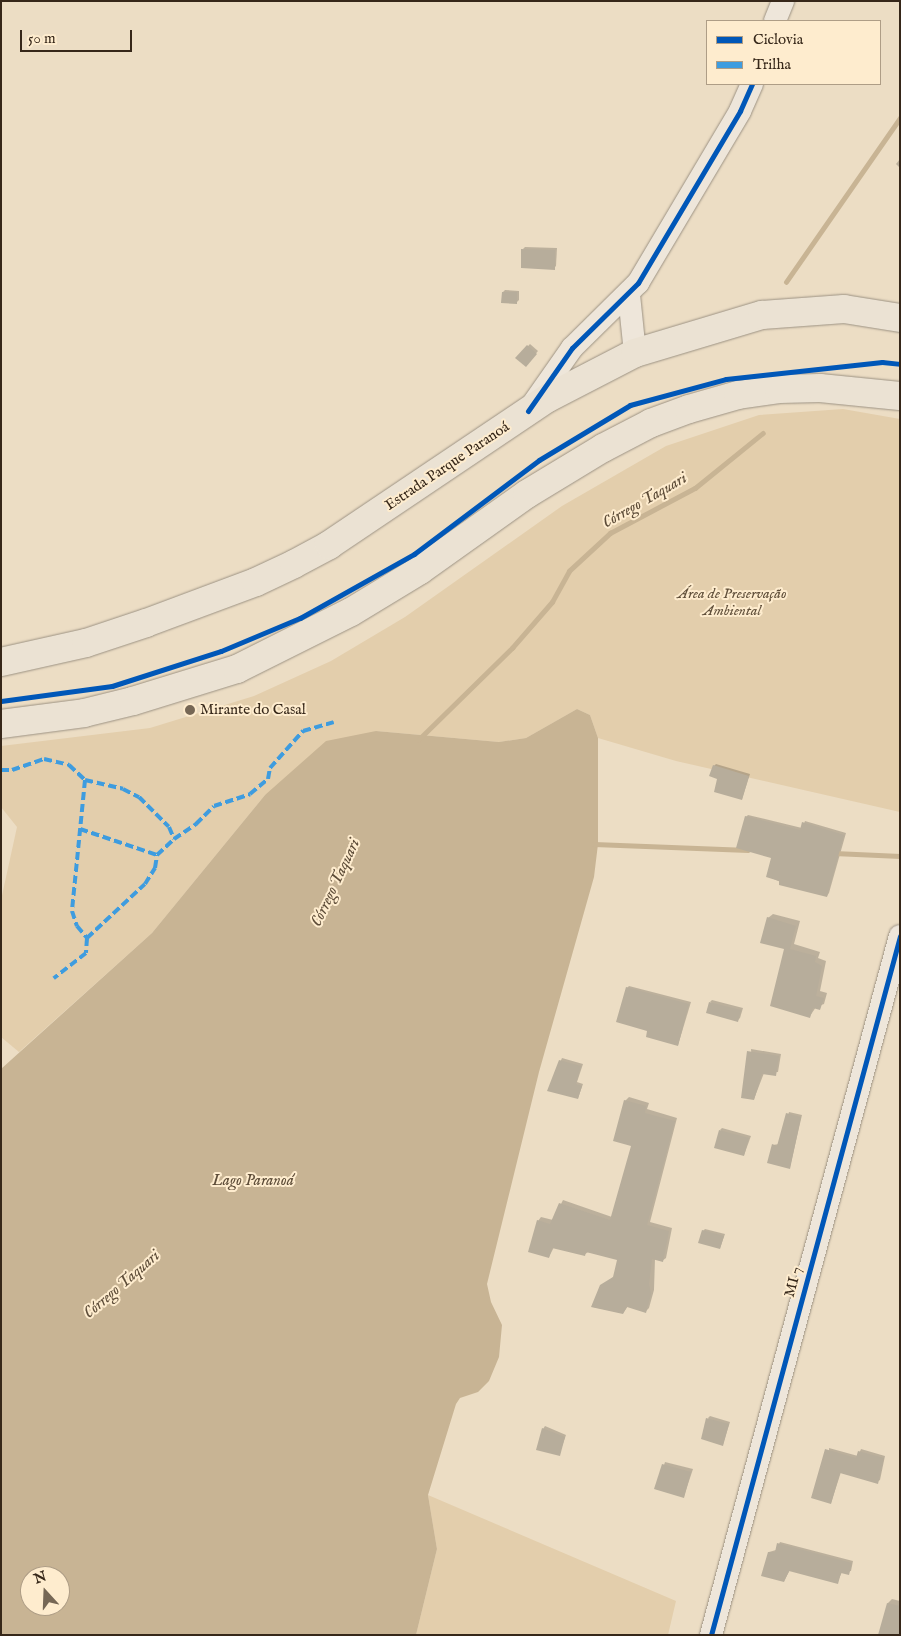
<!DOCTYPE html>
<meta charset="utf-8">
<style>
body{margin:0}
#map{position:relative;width:901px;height:1636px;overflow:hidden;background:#ecddc4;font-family:"IM FELL English",serif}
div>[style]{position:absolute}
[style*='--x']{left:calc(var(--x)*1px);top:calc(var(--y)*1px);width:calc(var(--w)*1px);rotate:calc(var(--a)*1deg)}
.green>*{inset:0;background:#e3ceac}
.water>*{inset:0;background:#c8b494}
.shadow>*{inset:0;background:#0003}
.stream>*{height:4.5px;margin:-2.25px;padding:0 2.25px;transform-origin:2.25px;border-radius:2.25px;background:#c8b494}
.building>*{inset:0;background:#b7ad9b}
.roads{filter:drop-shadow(0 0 1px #9c9283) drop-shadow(0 0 1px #9c9283)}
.minor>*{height:22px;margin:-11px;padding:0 11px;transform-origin:11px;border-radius:11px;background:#eee6da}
.major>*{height:28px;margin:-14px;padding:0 14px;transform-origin:14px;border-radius:14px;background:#ebe2d3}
.quiet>*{height:4px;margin-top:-2px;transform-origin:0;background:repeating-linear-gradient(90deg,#3e9cdf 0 8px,transparent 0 12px)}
.cycleway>*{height:5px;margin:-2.5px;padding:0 2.5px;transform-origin:2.5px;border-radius:2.5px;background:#0057b8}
.dots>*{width:14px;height:14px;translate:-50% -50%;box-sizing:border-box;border:2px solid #feecce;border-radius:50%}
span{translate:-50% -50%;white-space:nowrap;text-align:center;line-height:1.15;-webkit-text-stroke:4px #feecce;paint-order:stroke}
.street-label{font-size:15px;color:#362719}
.park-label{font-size:15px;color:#5f4e39;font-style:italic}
.poi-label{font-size:15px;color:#362719}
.left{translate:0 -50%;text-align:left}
.water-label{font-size:16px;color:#5d4c38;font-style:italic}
.frame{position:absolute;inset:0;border:2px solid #362719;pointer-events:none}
.legend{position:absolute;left:706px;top:20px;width:175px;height:65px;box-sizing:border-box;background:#feecce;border:1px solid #ae9d86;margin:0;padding:6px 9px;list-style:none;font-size:15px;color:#362719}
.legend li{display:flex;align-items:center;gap:10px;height:25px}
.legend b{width:25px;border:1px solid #ae9d86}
.north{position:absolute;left:20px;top:1566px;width:50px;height:50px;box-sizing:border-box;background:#feecce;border:1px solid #ae9d86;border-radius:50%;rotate:340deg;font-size:14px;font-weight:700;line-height:20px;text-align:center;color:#362719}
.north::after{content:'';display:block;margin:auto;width:18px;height:22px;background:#766755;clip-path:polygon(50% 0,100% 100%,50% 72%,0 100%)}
.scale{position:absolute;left:20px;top:30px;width:112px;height:22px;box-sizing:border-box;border:2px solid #362719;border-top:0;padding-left:6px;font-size:15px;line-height:18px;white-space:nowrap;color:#362719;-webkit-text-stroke:4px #feecce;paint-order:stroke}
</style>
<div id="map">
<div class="green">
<i style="clip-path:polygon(843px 409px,900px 419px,900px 812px,676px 761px,598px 738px,590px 715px,577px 709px,526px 738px,499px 742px,376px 731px,265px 795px,152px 933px,19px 1052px,1px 1037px,1px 900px,17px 827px,1px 807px,1px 746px,150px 728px,254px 696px,331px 661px,405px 617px,562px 506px,666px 446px,759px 415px)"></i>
<i style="clip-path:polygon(428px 1495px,676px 1601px,668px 1635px,416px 1635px,437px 1549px)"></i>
</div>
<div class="water">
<i style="clip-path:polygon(evenodd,577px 709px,590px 715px,598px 738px,598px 844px,594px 877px,539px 1072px,487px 1284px,491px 1302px,502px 1325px,499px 1357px,489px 1381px,478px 1392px,460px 1398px,456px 1404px,428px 1495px,437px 1549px,416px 1635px,1px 1635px,1px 1069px,152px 933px,265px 795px,326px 741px,376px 731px,499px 742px,526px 738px,577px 709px,30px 1576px,60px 1576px,60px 1606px,30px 1606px,30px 1576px)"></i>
</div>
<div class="shadow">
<i style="clip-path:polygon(900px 159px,900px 168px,896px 164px)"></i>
<i style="clip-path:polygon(525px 247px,557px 248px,556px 266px,554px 268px,523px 249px)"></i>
<i style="clip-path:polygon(505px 290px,519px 291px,519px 300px,516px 303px,503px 292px)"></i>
<i style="clip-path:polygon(530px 344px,538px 351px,526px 365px,517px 358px)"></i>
<i style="clip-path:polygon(716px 764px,750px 774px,742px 799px,719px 778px,714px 766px)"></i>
<i style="clip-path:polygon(748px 815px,802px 828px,805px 821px,846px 833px,829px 893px,827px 896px,792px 887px,767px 876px,772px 857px,746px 817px)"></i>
<i style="clip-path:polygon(773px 914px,800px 921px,794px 944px,820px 952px,818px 958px,826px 961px,820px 991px,827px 993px,824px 1004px,816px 1007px,810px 1016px,786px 948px,768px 918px)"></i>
<i style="clip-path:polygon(629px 986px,691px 1002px,678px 1045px,649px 1030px,627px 988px)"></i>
<i style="clip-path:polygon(712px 1000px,743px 1008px,740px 1018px,738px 1020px,710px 1002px)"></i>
<i style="clip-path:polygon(751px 1049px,781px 1054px,778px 1072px,764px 1073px,754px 1099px)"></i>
<i style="clip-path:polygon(562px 1058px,583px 1064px,577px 1082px,583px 1084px,578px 1098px,548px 1090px)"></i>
<i style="clip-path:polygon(629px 1097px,649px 1103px,647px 1109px,677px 1118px,650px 1222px,672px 1228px,666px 1258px,662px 1261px,655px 1259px,654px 1290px,649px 1308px,646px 1311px,628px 1306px,623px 1313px,593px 1307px,601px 1286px,615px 1276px,619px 1259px,588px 1252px,584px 1255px,554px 1247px,549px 1257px,538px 1221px,541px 1217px,553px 1220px,563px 1200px,612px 1217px,632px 1145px,625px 1101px)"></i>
<i style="clip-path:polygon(789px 1112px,802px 1115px,790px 1167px,773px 1145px,779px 1144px)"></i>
<i style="clip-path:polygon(722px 1128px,751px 1136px,744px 1155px,720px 1130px)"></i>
<i style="clip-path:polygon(705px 1229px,725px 1234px,720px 1248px,703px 1231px)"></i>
<i style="clip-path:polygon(710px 1416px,730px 1422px,723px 1444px,708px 1418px)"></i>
<i style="clip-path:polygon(545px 1426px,566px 1435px,559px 1455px,543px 1429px)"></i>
<i style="clip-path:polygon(829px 1448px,858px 1456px,861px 1449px,885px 1456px,880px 1480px,877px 1482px,841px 1472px,831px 1503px)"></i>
<i style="clip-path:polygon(665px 1462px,693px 1469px,684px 1496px,656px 1489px)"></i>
<i style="clip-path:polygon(780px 1542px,853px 1561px,851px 1571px,842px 1572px,837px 1583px,790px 1570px,784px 1581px,769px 1552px,776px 1550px)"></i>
<i style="clip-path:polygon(892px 1599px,900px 1601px,900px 1635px,871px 1635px,879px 1634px,888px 1603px)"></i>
</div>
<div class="stream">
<i style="--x:786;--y:282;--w:200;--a:-55.2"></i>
<i style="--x:418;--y:740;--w:132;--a:-44.4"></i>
<i style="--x:512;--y:648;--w:61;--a:-49"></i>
<i style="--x:552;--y:602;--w:35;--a:-61"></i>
<i style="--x:569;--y:571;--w:56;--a:-42.8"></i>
<i style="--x:610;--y:533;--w:96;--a:-27.9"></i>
<i style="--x:695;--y:488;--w:87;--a:-39"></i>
<i style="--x:594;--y:844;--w:154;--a:2.2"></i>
<i style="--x:834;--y:853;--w:66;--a:2.6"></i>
</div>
<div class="building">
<i style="clip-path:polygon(521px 249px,555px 250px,555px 270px,521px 268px)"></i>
<i style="clip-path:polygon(502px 292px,517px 292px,517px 304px,501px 303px)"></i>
<i style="clip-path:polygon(527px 345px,537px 354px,526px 367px,515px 358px)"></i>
<i style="clip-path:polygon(713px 765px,749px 776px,742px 800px,714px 792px,717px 779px,709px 776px)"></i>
<i style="clip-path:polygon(745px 816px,800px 830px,802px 822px,844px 835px,827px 897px,779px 885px,779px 881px,766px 877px,771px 858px,736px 848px)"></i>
<i style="clip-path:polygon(767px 917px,796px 926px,790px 949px,816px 956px,815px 962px,822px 966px,816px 996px,824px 998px,820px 1010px,813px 1008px,810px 1018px,770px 1006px,784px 949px,760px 943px)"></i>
<i style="clip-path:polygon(626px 987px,689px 1004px,678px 1046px,646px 1037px,647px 1031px,616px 1022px)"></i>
<i style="clip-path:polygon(709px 1002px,741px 1010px,738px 1022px,706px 1013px)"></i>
<i style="clip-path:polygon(747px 1051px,779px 1056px,776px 1076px,762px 1074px,754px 1100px,741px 1098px)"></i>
<i style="clip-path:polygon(559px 1060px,581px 1066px,576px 1084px,582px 1086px,578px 1099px,547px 1091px)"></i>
<i style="clip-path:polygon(624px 1100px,646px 1106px,645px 1113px,675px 1121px,647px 1225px,669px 1231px,663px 1262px,652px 1259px,649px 1284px,651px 1294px,646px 1313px,627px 1307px,623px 1314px,591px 1307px,600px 1285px,613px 1277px,617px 1260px,586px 1252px,585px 1256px,552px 1248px,549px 1258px,528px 1252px,537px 1220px,550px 1224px,559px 1203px,610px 1220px,631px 1146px,613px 1141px)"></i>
<i style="clip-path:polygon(786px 1113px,801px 1117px,790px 1169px,767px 1163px,772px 1144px,777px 1146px)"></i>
<i style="clip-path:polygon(719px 1130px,749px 1138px,744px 1156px,714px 1148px)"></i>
<i style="clip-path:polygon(702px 1230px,724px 1236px,720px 1249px,698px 1243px)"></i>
<i style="clip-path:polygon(706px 1418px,729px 1424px,723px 1446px,701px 1439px)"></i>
<i style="clip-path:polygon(542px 1428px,565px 1437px,560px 1456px,536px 1450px)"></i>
<i style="clip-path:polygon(825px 1449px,856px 1458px,858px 1451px,884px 1458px,878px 1484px,840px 1473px,831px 1504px,811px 1498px)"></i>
<i style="clip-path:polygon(662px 1464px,691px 1472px,684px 1498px,654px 1489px)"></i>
<i style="clip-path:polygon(777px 1543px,852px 1563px,849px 1575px,841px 1573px,838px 1584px,789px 1571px,784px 1582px,761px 1576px,768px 1552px,775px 1552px)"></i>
<i style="clip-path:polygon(887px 1603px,900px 1606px,900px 1635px,878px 1635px)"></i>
</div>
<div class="roads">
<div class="minor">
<i style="--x:775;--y:21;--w:22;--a:-68"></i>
<i style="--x:629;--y:295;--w:58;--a:84.1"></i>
<i style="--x:530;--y:408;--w:73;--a:-55"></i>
<i style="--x:572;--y:348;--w:93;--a:-44.6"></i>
<i style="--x:638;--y:283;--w:200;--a:-59.3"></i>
<i style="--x:740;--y:111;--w:30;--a:-66"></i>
<i style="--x:711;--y:1635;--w:724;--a:-74.87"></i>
</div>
<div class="major">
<i style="--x:1;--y:662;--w:87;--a:-12.6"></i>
<i style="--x:86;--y:643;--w:63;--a:-18.4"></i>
<i style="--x:146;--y:623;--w:117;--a:-20.4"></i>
<i style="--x:256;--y:582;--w:42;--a:-25.3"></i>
<i style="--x:294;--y:564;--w:40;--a:-28"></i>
<i style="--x:329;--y:545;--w:264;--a:-33.9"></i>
<i style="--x:548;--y:398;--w:98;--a:-27.3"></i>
<i style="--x:635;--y:353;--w:133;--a:-16.7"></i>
<i style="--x:762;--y:315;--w:82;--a:-4.2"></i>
<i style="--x:844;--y:309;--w:57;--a:9.1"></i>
<i style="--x:1;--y:724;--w:84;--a:-7.5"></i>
<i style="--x:84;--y:713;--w:50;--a:-13.8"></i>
<i style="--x:133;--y:701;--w:109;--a:-17.1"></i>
<i style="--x:237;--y:669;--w:127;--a:-26.6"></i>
<i style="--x:351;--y:612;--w:81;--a:-31.3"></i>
<i style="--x:420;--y:570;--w:131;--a:-35.4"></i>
<i style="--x:527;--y:494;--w:89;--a:-31.2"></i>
<i style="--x:603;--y:448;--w:54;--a:-27.5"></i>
<i style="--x:651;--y:423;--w:40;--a:-20.2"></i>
<i style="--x:689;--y:409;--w:51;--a:-15.9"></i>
<i style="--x:738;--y:395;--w:41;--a:-8.3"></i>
<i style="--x:779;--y:389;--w:41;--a:-1.4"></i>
<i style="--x:820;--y:388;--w:80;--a:5.7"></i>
</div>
</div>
<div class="quiet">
<i style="--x:1;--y:770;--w:11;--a:0"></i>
<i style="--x:12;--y:770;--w:34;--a:-19"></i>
<i style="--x:44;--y:759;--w:26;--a:13"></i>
<i style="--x:69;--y:765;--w:22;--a:43"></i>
<i style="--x:85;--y:780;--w:132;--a:95.7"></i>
<i style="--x:72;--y:911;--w:16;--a:72"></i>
<i style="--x:77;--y:926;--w:16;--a:50"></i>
<i style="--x:87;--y:938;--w:15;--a:94"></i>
<i style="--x:86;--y:953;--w:41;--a:142"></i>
<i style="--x:85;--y:780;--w:39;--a:13"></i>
<i style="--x:123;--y:789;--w:18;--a:27"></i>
<i style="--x:139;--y:797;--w:42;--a:45"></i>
<i style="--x:169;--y:827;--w:13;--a:67"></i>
<i style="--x:80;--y:829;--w:81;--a:18.7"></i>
<i style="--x:87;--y:938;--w:79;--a:-43"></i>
<i style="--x:145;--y:884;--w:19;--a:-58"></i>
<i style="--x:155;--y:868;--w:13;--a:-81"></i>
<i style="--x:157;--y:855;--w:23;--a:-43"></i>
<i style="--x:174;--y:839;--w:27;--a:-34"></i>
<i style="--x:196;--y:824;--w:25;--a:-45"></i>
<i style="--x:214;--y:806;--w:38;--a:-18"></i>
<i style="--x:250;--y:794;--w:23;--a:-40"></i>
<i style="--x:268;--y:779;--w:11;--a:-80"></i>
<i style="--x:270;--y:768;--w:50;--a:-48.3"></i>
<i style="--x:303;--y:731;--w:32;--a:-16"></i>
</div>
<div class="cycleway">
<i style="--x:528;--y:411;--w:77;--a:-55.1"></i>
<i style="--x:572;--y:348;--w:93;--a:-44.6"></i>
<i style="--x:638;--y:283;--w:200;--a:-59.3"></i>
<i style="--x:740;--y:111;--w:30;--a:-66"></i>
<i style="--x:1;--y:701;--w:112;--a:-7.7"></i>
<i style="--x:112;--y:686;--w:114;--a:-17.8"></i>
<i style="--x:221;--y:651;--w:86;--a:-22.7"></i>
<i style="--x:300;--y:618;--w:131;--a:-29.3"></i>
<i style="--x:414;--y:554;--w:156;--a:-36.9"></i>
<i style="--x:539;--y:460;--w:106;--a:-31.1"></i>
<i style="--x:630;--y:405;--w:99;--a:-15.2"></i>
<i style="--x:726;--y:379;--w:157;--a:-6.2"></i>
<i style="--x:882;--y:362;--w:18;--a:6"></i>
<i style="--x:711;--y:1635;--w:724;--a:-74.87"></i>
</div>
<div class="dots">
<i style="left:190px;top:710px;background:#766755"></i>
</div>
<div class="street-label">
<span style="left:447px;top:466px;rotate:-34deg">Estrada Parque Paranoá</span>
<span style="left:793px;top:1282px;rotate:-75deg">MI 7</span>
</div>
<div class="park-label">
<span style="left:732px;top:602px">Área de Preservação<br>Ambiental</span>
</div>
<div class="poi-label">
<span class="left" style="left:200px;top:710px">Mirante do Casal</span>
</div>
<div class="water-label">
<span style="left:645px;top:501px;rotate:-30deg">Córrego Taquari</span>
<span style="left:336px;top:883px;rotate:-65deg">Córrego Taquari</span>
<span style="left:253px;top:1181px">Lago Paranoá</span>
<span style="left:122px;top:1285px;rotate:-41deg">Córrego Taquari</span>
</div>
<div class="frame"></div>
<ul class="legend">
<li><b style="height:6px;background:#0057b8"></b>Ciclovia</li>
<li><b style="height:6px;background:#3e9cdf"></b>Trilha</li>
</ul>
<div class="north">N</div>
<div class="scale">50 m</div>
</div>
